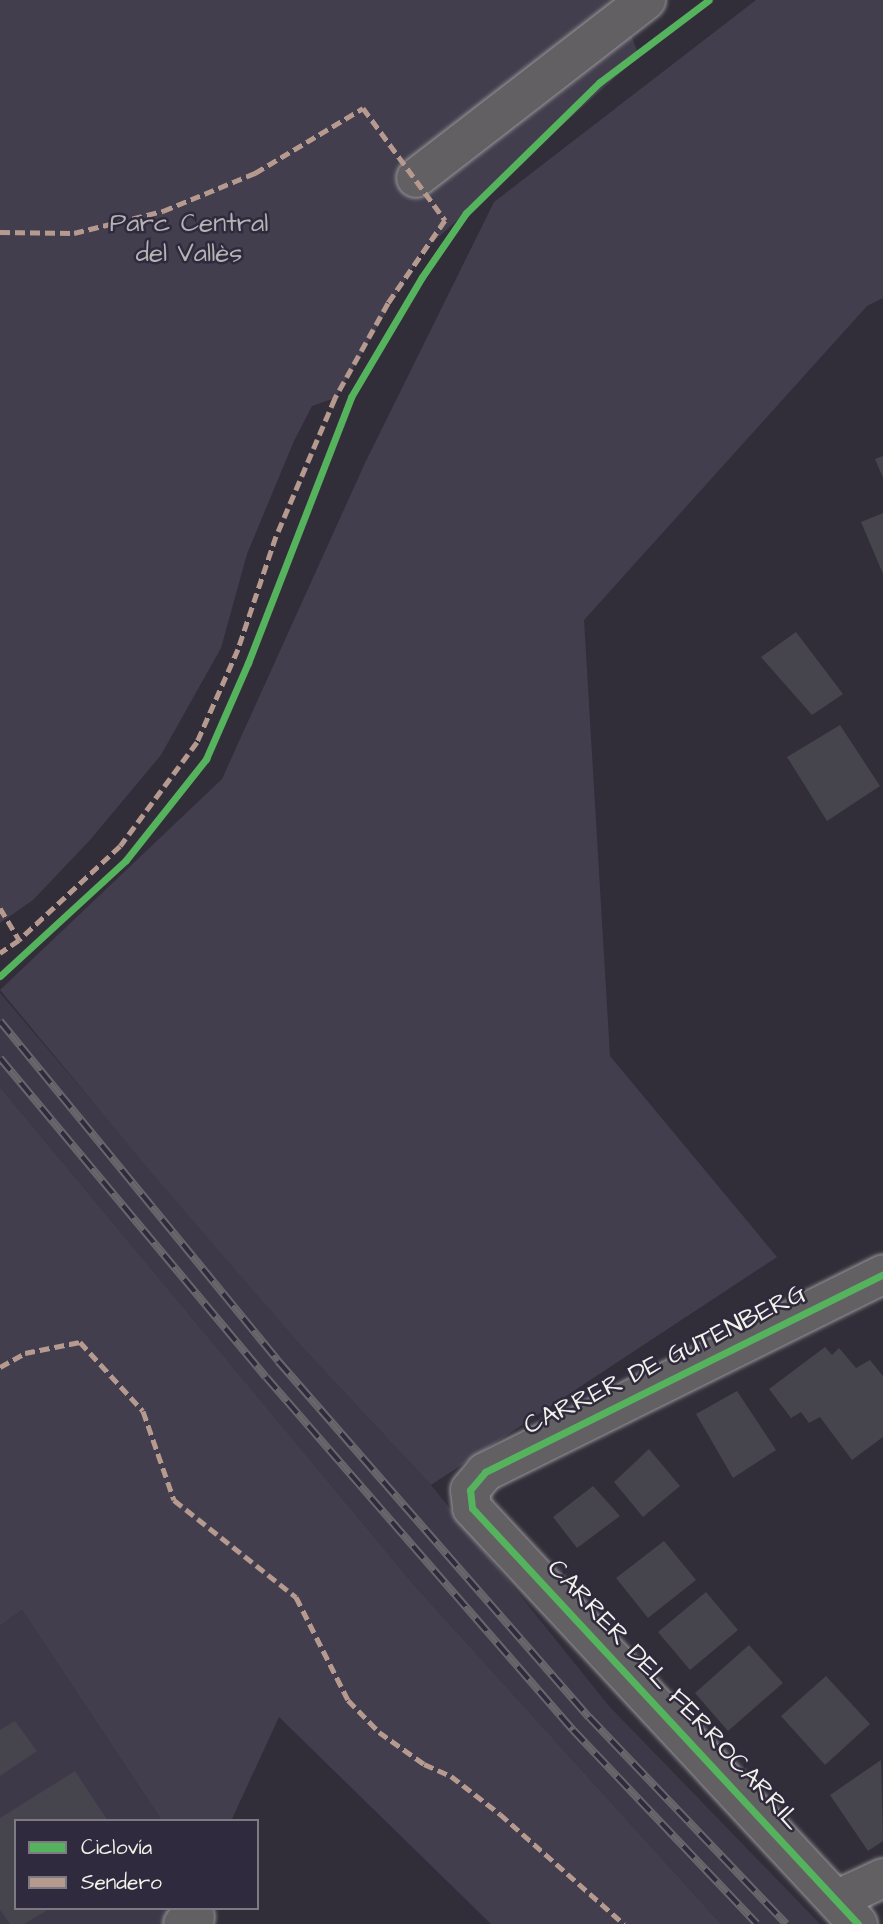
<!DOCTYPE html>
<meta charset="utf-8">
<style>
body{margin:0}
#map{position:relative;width:883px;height:1924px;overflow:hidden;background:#312e39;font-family:"Architects Daughter",sans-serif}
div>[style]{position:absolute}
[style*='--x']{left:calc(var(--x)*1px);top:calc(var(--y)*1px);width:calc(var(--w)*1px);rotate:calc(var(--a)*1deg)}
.built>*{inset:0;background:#3e3948}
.green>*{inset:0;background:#423e4d}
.building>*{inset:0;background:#46444c}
.roads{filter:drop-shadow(0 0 2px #9a989b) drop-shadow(0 0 2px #9a989b)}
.street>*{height:38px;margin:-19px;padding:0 19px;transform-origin:19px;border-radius:19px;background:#626063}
.rail>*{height:8px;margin-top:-4px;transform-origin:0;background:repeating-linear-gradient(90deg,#2f2a3d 0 16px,#68666b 0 32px);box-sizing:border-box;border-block:2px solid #68666b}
.quiet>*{height:5px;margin-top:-2.5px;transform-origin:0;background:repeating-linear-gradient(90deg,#b69a8f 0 10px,transparent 0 15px)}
.cycleway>*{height:7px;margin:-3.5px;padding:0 3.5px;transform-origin:3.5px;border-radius:3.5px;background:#56b35d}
span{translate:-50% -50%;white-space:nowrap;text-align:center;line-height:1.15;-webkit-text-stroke:5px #2f2a3d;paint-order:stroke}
.park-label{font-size:26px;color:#b7b3b3}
.street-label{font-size:26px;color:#f4f1e8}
.legend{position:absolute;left:14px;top:1819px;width:245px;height:91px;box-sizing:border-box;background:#2f2a3d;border:2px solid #7e7a81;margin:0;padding:9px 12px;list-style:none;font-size:21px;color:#f4f1e8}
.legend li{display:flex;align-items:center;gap:14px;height:35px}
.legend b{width:35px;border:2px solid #7e7a81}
</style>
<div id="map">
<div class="built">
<i style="clip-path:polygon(0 993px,301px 1346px,431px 1485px,609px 1706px,820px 1924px,721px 1924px,415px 1586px,0 1087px)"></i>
<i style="clip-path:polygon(22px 1610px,162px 1821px,16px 1821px,16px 1908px,191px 1908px,183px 1924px,0 1924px,0 1626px)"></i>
</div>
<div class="green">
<i style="clip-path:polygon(0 0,618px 0,639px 56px,422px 252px,335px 398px,312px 406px,294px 441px,247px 554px,221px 648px,161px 755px,90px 840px,33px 900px,0 923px)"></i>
<i style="clip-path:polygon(756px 0,883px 0,883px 298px,867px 306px,584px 620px,610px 1056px,777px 1257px,431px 1485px,301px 1346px,151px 1172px,0 990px,222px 779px,365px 463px,494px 202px)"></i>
<i style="clip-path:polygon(0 1087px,415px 1586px,721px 1924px,491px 1924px,279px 1717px,231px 1821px,162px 1821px,22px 1610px,0 1626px)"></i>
</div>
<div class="building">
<i style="clip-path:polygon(883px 456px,883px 478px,875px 459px)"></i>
<i style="clip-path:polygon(883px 513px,883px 574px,861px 522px)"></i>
<i style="clip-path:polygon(796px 632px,843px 694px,812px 715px,761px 657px)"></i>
<i style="clip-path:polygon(840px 725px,880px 786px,827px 821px,787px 757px)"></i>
<i style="clip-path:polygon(825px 1347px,832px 1355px,839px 1348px,856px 1368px,870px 1360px,883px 1376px,883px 1437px,852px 1460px,820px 1417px,809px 1423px,801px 1412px,791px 1418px,769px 1389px)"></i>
<i style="clip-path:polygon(737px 1391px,776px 1450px,733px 1478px,696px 1414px)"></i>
<i style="clip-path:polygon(649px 1449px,680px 1486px,643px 1517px,614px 1482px)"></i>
<i style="clip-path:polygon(593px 1486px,620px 1516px,577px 1548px,553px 1517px)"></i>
<i style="clip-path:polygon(664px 1541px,696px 1580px,648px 1618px,616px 1578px)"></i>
<i style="clip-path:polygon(706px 1592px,738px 1630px,690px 1670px,658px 1632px)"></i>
<i style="clip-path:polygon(749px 1645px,783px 1683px,728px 1731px,695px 1693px)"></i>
<i style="clip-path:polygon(826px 1676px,870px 1724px,825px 1765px,781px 1716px)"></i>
<i style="clip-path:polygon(15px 1721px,37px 1751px,0 1776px,0 1730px)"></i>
<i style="clip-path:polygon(881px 1760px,883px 1841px,868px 1851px,830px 1795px)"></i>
<i style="clip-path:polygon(75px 1771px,108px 1821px,16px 1821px,16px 1908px,51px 1908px,24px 1924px,10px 1924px,0 1910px,0 1818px)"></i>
</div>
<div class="roads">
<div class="street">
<i style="--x:416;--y:178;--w:291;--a:-37.7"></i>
<i style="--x:836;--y:1900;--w:52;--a:-25.1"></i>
<i style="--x:183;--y:1924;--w:14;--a:-30"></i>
<i style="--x:858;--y:1924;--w:567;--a:-132.86"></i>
<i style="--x:472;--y:1508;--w:18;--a:-96"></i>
<i style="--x:470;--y:1490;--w:23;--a:-50"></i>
<i style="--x:485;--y:1472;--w:445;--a:-26.4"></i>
</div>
</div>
<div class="rail">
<i style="--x:0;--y:1021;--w:439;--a:50.7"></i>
<i style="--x:278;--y:1361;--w:473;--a:48.9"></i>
<i style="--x:589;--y:1717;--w:286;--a:46.4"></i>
<i style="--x:0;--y:1058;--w:415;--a:50.2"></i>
<i style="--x:266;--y:1377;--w:468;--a:49"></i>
<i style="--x:573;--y:1730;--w:267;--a:46.5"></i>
</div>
<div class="quiet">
<i style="--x:0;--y:232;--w:74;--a:0.8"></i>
<i style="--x:74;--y:233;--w:92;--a:-13.9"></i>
<i style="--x:163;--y:211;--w:100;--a:-22.4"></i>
<i style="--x:255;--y:173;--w:126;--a:-31"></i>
<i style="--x:363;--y:108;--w:139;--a:53.8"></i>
<i style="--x:445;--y:220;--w:101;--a:124.5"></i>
<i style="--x:388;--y:303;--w:109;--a:119.2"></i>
<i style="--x:335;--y:398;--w:150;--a:113.1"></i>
<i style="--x:276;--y:536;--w:119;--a:108.6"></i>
<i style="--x:238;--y:649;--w:102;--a:113.8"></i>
<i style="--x:197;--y:742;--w:129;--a:126.5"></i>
<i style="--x:120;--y:846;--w:138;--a:137.1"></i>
<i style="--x:19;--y:940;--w:23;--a:146"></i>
<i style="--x:0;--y:908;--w:37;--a:59"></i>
<i style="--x:0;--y:1367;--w:29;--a:-29"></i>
<i style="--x:25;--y:1353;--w:56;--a:-11.3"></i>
<i style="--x:80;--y:1342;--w:93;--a:47.6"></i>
<i style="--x:143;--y:1411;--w:94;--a:70.8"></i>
<i style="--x:174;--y:1500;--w:156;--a:38.5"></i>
<i style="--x:296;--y:1597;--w:115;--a:63.2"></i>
<i style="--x:348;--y:1700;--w:45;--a:45.9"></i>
<i style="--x:379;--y:1732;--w:55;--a:35.4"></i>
<i style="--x:424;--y:1764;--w:30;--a:24"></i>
<i style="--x:451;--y:1776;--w:62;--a:37.8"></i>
<i style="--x:500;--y:1814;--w:166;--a:41.6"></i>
</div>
<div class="cycleway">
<i style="--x:0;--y:976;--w:171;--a:-42.6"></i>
<i style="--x:126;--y:860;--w:129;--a:-51.6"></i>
<i style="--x:206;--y:759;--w:105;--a:-66.4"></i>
<i style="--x:248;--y:663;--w:285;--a:-68.8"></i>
<i style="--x:351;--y:397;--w:139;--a:-59.4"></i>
<i style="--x:422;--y:277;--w:78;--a:-55.5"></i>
<i style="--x:466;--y:213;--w:187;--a:-44.4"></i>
<i style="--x:600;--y:82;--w:136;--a:-37"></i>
<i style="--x:858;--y:1924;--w:567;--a:-132.86"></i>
<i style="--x:472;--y:1508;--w:18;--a:-96"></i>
<i style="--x:470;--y:1490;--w:23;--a:-50"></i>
<i style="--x:485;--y:1472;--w:445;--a:-26.4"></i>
</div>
<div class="park-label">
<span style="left:189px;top:239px">Parc Central<br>del Vallès</span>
</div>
<div class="street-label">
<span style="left:665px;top:1360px;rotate:-26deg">CARRER DE GUTENBERG</span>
<span style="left:674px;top:1695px;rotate:47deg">CARRER DEL FERROCARRIL</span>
</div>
<ul class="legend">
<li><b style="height:9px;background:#56b35d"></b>Ciclovía</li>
<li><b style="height:9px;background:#b69a8f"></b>Sendero</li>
</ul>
</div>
